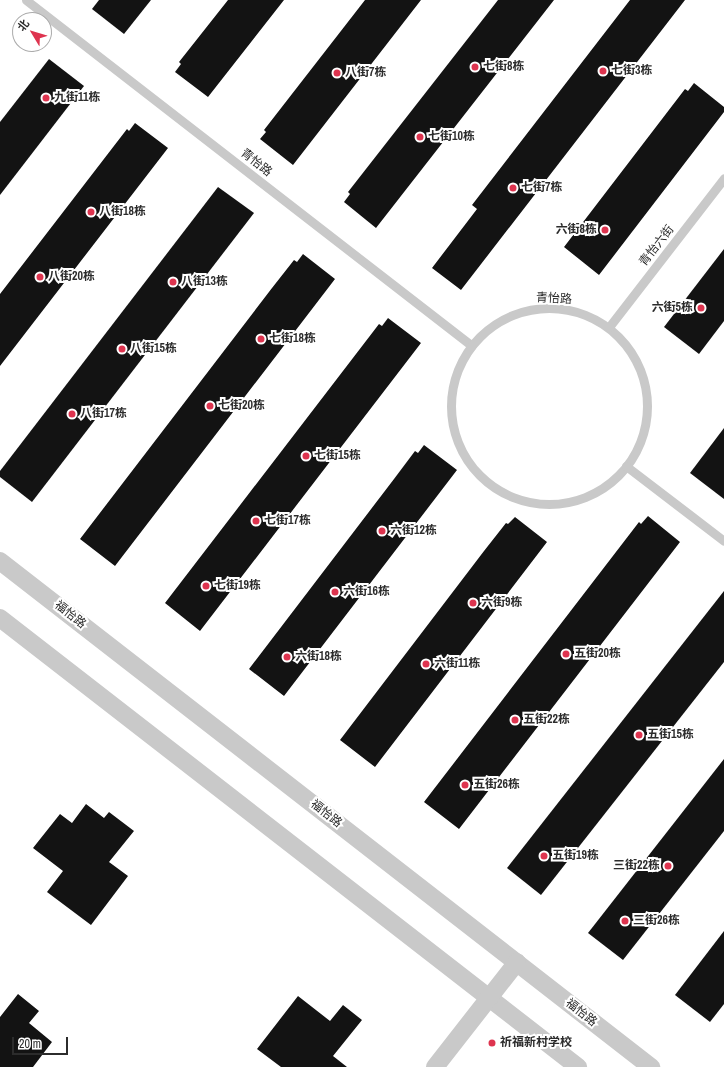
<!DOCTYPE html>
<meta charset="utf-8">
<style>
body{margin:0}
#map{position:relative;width:724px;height:1067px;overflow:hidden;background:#fff;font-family:"Archivo Narrow","Noto Sans SC",sans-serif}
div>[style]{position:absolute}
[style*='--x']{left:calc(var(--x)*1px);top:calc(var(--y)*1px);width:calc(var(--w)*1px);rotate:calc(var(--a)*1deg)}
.building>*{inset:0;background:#131313}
.lane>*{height:9px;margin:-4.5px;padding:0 4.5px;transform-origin:4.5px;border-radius:4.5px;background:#c9c9c9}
.lane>.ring{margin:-4.5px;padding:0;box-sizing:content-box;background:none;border:9px solid #c9c9c9;border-radius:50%}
.street>*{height:18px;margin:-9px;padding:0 9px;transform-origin:9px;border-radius:9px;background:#c9c9c9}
.dots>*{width:11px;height:11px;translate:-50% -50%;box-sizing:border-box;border:2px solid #fff;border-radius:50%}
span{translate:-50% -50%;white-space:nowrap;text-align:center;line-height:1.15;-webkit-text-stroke:4px #fff;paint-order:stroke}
.poi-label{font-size:12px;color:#2c2c2c;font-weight:700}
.left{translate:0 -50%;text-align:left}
.right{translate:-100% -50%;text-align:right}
.street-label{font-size:12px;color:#2c2c2c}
.north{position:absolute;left:12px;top:12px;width:40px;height:40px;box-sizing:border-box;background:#fff;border:1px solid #ababab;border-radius:50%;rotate:308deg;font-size:11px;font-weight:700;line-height:16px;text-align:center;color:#2c2c2c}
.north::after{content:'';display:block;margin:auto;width:14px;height:18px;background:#de344f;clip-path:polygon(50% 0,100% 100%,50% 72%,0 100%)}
.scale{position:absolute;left:12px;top:1037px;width:56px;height:18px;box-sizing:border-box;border:2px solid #2c2c2c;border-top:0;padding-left:5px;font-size:12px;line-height:14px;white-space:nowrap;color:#2c2c2c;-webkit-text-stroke:3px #fff;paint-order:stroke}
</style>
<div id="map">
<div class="building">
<i style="clip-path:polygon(99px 0,151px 0,124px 34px,92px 9px)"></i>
<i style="clip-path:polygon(228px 0,284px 0,208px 97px,175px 72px,181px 64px,179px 62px)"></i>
<i style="clip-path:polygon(365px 0,421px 0,293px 165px,260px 139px,266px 132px,264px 130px)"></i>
<i style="clip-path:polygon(498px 0,554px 0,376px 228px,344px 202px,350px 194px,348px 192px)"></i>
<i style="clip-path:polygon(630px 0,685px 0,461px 290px,432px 268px,477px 209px,472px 205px)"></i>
<i style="clip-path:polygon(49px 59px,84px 86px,0 195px,0 122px)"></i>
<i style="clip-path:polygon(694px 83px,724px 107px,724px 112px,599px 275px,564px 247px,685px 89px,688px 91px)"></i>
<i style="clip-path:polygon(135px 123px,168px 148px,0 366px,0 294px,127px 129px,129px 131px)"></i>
<i style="clip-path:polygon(218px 187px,254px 213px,32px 502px,0 477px,0 471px)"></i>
<i style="clip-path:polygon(724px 249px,724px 321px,699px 354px,664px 327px)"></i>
<i style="clip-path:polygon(303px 254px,335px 279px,115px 566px,80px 539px,272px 288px,294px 260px,297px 262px)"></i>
<i style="clip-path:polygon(388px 318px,421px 343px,200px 631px,165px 603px,379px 324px,382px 326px)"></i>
<i style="clip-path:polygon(724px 428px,724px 499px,690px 473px)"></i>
<i style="clip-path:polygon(424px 445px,457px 470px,284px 696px,249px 669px,394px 479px,415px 451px,418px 453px)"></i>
<i style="clip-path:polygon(648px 516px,680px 542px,459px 829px,424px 802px,639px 522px,641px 524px)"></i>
<i style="clip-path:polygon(515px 517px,547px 542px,375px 767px,340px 740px,484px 551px,506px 523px,508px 524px)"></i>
<i style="clip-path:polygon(724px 591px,724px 662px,541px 895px,507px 868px)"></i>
<i style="clip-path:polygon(724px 759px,724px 831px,623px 960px,588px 933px)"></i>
<i style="clip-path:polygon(86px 804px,104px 818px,109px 812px,134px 831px,109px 862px,128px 876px,91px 925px,47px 892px,63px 871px,33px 848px,60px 814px,72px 823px)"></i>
<i style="clip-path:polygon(724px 931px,724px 1004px,710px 1022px,675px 995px)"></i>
<i style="clip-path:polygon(18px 994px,39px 1011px,29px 1023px,52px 1042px,33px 1067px,0 1067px,0 1017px)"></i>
<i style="clip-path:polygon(298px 996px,330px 1021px,343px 1005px,362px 1020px,333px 1056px,347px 1067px,281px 1067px,257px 1049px)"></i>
</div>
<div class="lane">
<i style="--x:26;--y:0;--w:564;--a:37.8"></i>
<i class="ring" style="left:451px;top:308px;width:187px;height:187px"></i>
<i style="--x:609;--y:327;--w:188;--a:-52.3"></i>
<i style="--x:626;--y:466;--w:123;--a:37.4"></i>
</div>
<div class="street">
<i style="--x:0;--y:561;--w:825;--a:37.86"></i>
<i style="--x:0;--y:618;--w:732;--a:37.84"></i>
<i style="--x:435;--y:1067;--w:133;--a:-52"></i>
</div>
<div class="dots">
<i style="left:475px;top:67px;background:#de344f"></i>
<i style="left:603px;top:71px;background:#de344f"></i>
<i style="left:337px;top:73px;background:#de344f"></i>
<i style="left:46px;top:98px;background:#de344f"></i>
<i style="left:420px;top:137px;background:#de344f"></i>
<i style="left:513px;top:188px;background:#de344f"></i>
<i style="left:91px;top:212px;background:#de344f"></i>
<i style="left:605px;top:230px;background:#de344f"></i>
<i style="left:40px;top:277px;background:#de344f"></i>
<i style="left:173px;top:282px;background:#de344f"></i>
<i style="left:701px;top:308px;background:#de344f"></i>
<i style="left:261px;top:339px;background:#de344f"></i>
<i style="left:122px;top:349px;background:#de344f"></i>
<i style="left:210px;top:406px;background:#de344f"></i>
<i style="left:72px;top:414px;background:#de344f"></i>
<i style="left:306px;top:456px;background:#de344f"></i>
<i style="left:256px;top:521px;background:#de344f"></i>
<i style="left:382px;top:531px;background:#de344f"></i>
<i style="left:206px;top:586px;background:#de344f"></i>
<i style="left:335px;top:592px;background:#de344f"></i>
<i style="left:473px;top:603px;background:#de344f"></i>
<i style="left:566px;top:654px;background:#de344f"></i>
<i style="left:287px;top:657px;background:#de344f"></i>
<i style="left:426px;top:664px;background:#de344f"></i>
<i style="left:515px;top:720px;background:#de344f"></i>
<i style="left:639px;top:735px;background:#de344f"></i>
<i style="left:465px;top:785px;background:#de344f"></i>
<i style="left:544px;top:856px;background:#de344f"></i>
<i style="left:668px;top:866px;background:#de344f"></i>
<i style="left:625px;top:921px;background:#de344f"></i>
<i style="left:492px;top:1043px;background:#de344f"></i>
</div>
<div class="poi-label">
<span class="left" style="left:483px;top:67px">七街8栋</span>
<span class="left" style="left:611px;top:71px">七街3栋</span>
<span class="left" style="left:345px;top:73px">八街7栋</span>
<span class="left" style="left:54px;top:98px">九街11栋</span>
<span class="left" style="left:428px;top:137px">七街10栋</span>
<span class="left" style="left:521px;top:188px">七街7栋</span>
<span class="left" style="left:99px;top:212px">八街18栋</span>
<span class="right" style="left:597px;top:230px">六街8栋</span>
<span class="left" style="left:48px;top:277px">八街20栋</span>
<span class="left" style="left:181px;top:282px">八街13栋</span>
<span class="right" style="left:693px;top:308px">六街5栋</span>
<span class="left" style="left:269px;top:339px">七街18栋</span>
<span class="left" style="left:130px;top:349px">八街15栋</span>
<span class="left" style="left:218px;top:406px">七街20栋</span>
<span class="left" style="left:80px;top:414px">八街17栋</span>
<span class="left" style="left:314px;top:456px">七街15栋</span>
<span class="left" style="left:264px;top:521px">七街17栋</span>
<span class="left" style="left:390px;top:531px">六街12栋</span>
<span class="left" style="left:214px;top:586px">七街19栋</span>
<span class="left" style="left:343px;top:592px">六街16栋</span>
<span class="left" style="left:481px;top:603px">六街9栋</span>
<span class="left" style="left:574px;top:654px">五街20栋</span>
<span class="left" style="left:295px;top:657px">六街18栋</span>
<span class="left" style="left:434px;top:664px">六街11栋</span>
<span class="left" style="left:523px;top:720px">五街22栋</span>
<span class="left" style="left:647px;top:735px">五街15栋</span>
<span class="left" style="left:473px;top:785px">五街26栋</span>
<span class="left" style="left:552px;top:856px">五街19栋</span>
<span class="right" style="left:660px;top:866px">三街22栋</span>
<span class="left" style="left:633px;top:921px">三街26栋</span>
<span class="left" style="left:500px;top:1043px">祈福新村学校</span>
</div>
<div class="street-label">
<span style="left:256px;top:163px;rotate:38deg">青怡路</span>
<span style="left:657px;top:246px;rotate:-52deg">青怡六街</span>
<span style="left:554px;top:299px;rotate:3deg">青怡路</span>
<span style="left:70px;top:615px;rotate:38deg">福怡路</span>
<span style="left:326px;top:814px;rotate:38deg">福怡路</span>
<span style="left:581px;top:1013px;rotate:38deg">福怡路</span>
</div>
<div class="north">北</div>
<div class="scale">20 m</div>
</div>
